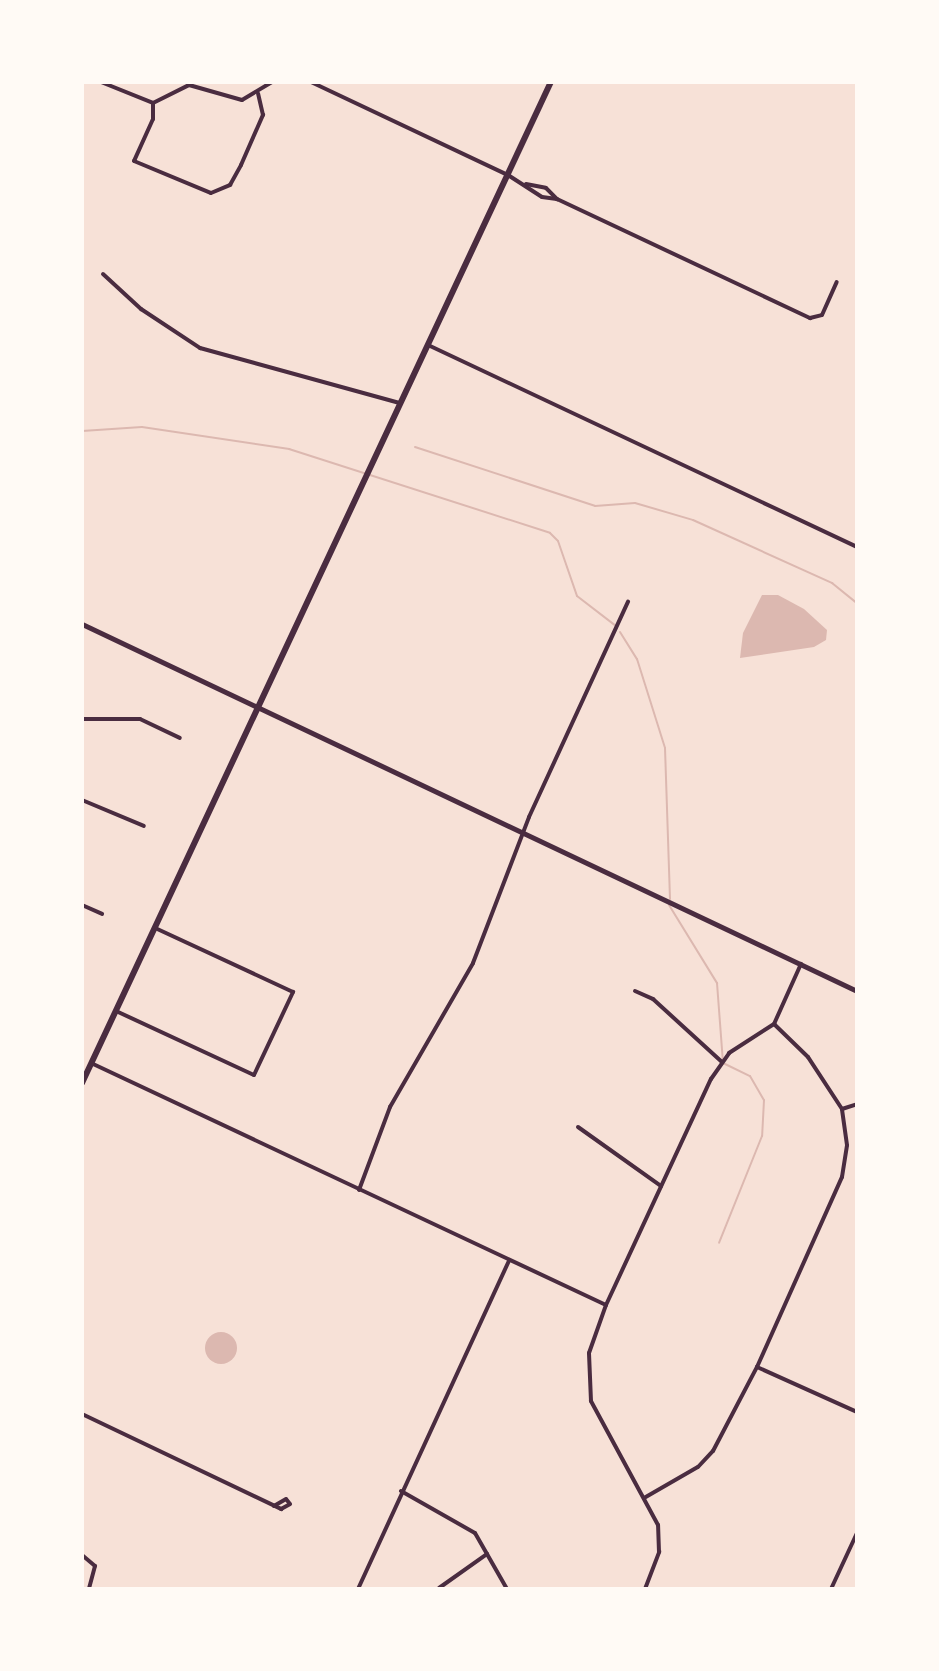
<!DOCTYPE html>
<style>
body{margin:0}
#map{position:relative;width:939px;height:1671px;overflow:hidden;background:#f7e1d7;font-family:"Nunito Sans",sans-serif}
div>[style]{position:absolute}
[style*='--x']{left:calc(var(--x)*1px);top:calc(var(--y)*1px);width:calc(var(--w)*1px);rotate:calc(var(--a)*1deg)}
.water>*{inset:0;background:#dcb8b0}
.round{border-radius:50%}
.stream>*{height:2px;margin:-1px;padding:0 1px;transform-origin:1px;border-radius:1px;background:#dcb8b0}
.minor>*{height:4px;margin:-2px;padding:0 2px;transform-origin:2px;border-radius:2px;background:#4a2c40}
.secondary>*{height:5px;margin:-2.5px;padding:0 2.5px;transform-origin:2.5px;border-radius:2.5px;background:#4a2c40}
.primary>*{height:6px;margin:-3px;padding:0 3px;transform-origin:3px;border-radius:3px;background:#4a2c40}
span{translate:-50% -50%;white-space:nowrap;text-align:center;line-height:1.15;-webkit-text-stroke:6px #fffaf5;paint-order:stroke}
.frame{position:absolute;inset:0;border:84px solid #fffaf5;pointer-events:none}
</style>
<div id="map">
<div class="water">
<i style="clip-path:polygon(762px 595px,778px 595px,804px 609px,827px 630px,826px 640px,814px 647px,740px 658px,743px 633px)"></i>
<i class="round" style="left:205px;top:1332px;width:32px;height:32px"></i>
</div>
<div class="stream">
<i style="--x:82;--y:431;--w:60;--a:-3.8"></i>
<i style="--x:142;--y:427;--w:149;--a:8.5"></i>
<i style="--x:289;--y:449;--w:274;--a:17.8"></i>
<i style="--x:550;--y:533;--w:11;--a:45"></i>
<i style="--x:558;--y:541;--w:58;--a:70.9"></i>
<i style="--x:577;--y:596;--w:49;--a:37.6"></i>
<i style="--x:415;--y:447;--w:189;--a:18.1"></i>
<i style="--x:595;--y:506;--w:40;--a:-4.3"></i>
<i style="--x:635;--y:503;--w:60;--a:16.3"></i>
<i style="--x:693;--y:520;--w:153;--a:24.4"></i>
<i style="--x:832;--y:583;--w:32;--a:39"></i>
<i style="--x:620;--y:632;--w:32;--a:58"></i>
<i style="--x:637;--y:659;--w:93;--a:72.5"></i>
<i style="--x:665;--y:748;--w:151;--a:88.1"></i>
<i style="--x:669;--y:905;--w:92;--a:58.4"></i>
<i style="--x:717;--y:983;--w:80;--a:85.7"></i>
<i style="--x:723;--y:1063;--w:30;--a:26"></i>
<i style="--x:750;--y:1076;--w:28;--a:60"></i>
<i style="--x:764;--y:1100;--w:36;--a:93"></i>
<i style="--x:762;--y:1136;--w:115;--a:111.9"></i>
</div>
<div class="minor">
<i style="--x:101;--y:82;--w:56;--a:22"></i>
<i style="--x:153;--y:103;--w:40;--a:-26.6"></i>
<i style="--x:189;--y:85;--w:55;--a:15.8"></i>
<i style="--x:242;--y:100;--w:35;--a:-31"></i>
<i style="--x:311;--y:82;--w:218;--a:25.3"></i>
<i style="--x:508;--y:175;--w:40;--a:32.9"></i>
<i style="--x:542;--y:197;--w:15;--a:8"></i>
<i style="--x:557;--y:199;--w:280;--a:25.2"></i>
<i style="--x:810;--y:318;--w:12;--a:-14"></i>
<i style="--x:822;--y:315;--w:36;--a:-66"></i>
<i style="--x:153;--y:103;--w:16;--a:90"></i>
<i style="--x:153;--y:119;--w:46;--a:114.3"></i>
<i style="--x:134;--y:161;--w:83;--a:22.6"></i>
<i style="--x:211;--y:193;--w:21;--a:-23"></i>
<i style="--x:230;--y:185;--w:23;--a:-61"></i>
<i style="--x:241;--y:165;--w:55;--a:-66.3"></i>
<i style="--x:263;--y:115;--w:22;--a:-103"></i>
<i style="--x:526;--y:184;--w:20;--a:11"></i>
<i style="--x:546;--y:188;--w:16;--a:45"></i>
<i style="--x:103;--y:274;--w:52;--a:42.6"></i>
<i style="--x:141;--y:309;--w:71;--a:33.5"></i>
<i style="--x:200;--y:348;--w:207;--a:15.4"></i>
<i style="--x:428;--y:345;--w:474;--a:25.2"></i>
<i style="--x:82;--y:719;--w:58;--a:0"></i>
<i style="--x:140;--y:719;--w:44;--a:25.4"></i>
<i style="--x:82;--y:800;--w:67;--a:22.8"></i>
<i style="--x:82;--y:905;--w:22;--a:24"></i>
<i style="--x:635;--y:991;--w:20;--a:24"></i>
<i style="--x:653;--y:999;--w:93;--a:42.4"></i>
<i style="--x:116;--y:1011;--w:152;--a:24.9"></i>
<i style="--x:254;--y:1075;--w:92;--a:-64.8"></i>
<i style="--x:293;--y:992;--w:152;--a:-155.1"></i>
<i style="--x:91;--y:1063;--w:569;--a:25.17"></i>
<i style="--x:842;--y:1109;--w:16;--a:-18"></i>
<i style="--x:578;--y:1127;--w:102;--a:35.4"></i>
<i style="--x:359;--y:1190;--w:89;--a:-69.5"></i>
<i style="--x:390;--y:1107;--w:166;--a:-60"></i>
<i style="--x:473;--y:963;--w:156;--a:-69"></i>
<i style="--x:529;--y:817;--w:237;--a:-65.3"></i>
<i style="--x:757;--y:1367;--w:110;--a:24.2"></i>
<i style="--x:82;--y:1414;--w:221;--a:25.5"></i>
<i style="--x:281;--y:1509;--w:10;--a:-29"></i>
<i style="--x:290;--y:1504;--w:6;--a:-129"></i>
<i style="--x:286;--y:1499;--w:14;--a:150"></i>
<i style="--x:401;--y:1491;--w:85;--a:29.6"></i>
<i style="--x:475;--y:1533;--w:64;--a:60.3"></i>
<i style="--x:644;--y:1498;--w:62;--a:-29.9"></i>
<i style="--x:698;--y:1467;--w:22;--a:-47"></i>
<i style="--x:713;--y:1451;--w:95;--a:-62.4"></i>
<i style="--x:757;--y:1367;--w:208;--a:-65.9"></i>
<i style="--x:842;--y:1177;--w:32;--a:-81"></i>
<i style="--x:847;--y:1145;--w:36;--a:-98"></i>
<i style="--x:842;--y:1109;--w:62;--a:-123.2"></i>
<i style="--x:808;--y:1057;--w:47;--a:-135.9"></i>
<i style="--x:82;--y:1555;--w:17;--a:40"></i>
<i style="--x:95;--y:1566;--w:24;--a:105"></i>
<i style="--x:439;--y:1588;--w:59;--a:-35.3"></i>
<i style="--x:358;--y:1589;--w:361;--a:-65.3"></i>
<i style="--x:645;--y:1589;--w:40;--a:-69"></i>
<i style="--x:659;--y:1552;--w:27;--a:-92"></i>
<i style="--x:658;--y:1525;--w:141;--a:-118.4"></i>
<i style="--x:591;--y:1401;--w:48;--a:-92.4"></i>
<i style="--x:589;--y:1353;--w:51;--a:-70.5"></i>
<i style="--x:606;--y:1305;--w:249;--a:-65.1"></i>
<i style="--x:711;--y:1079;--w:32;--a:-55"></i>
<i style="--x:729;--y:1053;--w:54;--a:-32.8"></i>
<i style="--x:774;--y:1024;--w:66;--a:-65.8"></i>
<i style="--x:831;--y:1589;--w:62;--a:-65.1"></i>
</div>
<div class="secondary">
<i style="--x:82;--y:624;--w:858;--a:25.34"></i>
</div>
<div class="primary">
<i style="--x:82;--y:1083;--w:1105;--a:-64.9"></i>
</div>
<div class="frame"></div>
</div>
